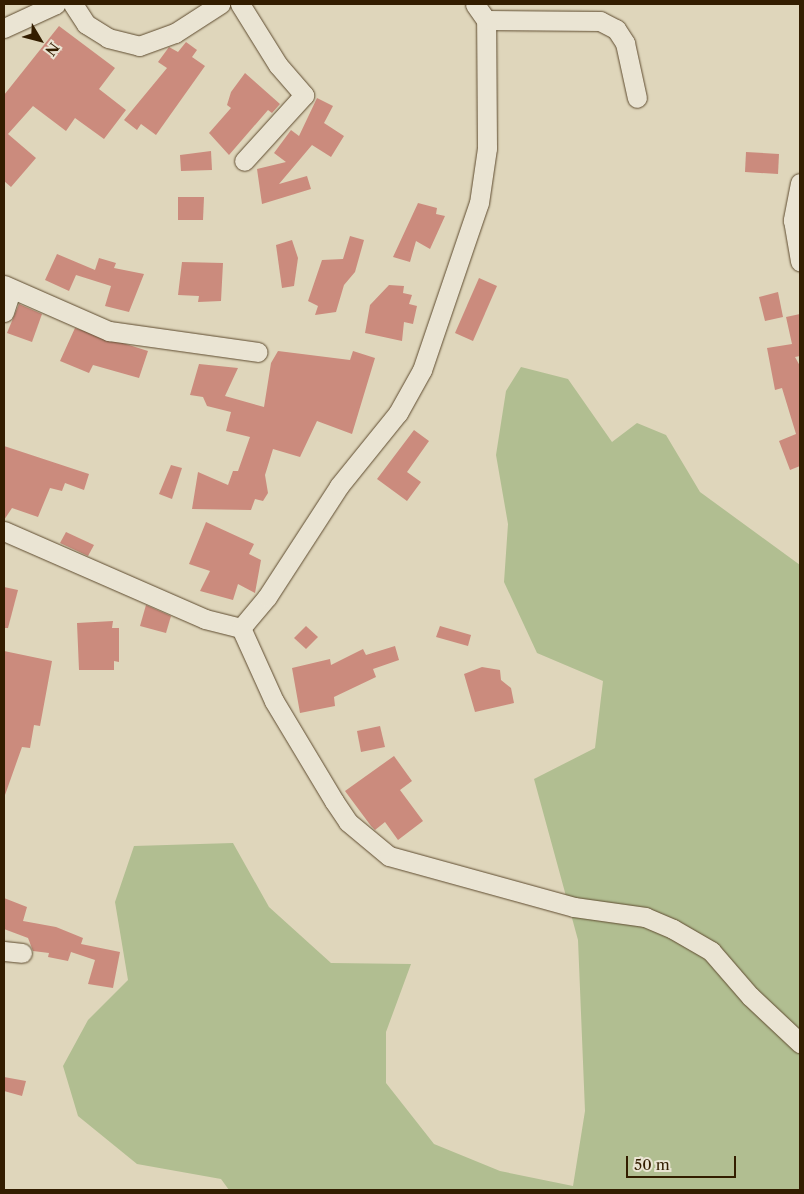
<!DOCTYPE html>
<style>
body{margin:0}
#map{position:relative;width:804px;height:1194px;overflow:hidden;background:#dfd6bb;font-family:"Libre Caslon Text",serif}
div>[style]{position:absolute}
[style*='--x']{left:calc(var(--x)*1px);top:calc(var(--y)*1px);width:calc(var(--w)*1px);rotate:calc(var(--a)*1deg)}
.green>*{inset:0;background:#b1be91}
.building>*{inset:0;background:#cb8b7d}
.roads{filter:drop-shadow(0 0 1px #5e4b2f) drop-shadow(0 0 1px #5e4b2f)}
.minor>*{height:19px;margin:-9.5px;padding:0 9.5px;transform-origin:9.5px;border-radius:9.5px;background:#eae4d3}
span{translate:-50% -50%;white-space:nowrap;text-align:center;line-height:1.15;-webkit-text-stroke:5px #eae4d3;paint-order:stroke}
.frame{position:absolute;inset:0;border:5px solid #331d00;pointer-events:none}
.north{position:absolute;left:15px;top:15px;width:50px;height:50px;-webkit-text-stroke:4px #eae4d3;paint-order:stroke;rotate:127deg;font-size:14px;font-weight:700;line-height:20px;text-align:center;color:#331d00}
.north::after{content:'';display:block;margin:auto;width:18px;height:22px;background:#331d00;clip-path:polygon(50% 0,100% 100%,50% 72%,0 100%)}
.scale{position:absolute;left:626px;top:1156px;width:110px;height:22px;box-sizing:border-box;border:2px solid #331d00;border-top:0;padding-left:6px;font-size:15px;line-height:18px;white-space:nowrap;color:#331d00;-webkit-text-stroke:4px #eae4d3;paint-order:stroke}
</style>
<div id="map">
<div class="green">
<i style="clip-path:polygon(521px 367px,568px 379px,612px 442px,637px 423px,666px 435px,700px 492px,800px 565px,800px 1190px,229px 1190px,221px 1179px,137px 1164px,78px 1116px,63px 1066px,88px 1020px,128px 980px,115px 902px,134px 846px,233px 843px,269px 907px,331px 963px,411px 964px,386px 1032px,386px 1083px,434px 1144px,500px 1171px,573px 1186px,585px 1111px,578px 940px,534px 779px,595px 748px,603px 681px,537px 653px,504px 582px,508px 524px,496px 455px,506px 391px)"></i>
</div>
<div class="building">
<i style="clip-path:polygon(59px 26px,115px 68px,99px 89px,126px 110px,104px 139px,75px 118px,66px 131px,33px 106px,8px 134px,36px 158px,11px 187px,4px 181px,4px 95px)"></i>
<i style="clip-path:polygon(186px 42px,197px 50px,192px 57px,205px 66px,156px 135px,141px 124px,137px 130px,124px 120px,167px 68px,158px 62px,169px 47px,178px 52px)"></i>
<i style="clip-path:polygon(245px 73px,280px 104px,272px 113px,268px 110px,229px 155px,209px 133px,231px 108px,227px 105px,231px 92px)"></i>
<i style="clip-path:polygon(317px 98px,333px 106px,324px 123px,344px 136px,331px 157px,312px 145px,279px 184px,307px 176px,311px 189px,262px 204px,257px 169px,286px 162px,274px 153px,291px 130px,299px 136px)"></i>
<i style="clip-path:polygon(211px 151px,212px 170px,181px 171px,180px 155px)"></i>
<i style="clip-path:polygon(746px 152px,779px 154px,778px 174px,745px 172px)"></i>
<i style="clip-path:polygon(178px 197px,204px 197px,203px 220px,178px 220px)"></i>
<i style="clip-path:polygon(418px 203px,437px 208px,436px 214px,445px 216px,430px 249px,416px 241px,410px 262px,393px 257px)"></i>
<i style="clip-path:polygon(350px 236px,364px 240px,355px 272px,344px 285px,336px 312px,315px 315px,318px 306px,308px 301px,322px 260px,343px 259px)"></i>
<i style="clip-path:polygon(292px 240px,298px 258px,294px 286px,282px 288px,276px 245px)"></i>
<i style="clip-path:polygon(57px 254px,95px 270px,99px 258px,116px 263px,114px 268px,144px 274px,129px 312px,105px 306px,111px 286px,76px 275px,69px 291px,45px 280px)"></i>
<i style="clip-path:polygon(182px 262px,223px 263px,221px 301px,198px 302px,199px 296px,178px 295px)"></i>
<i style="clip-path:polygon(479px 278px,497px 286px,473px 341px,455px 333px)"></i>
<i style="clip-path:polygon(389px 285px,404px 286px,403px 293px,412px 295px,409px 304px,417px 306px,413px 324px,404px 322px,402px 341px,365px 333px,370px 305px)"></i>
<i style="clip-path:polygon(778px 292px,783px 317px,765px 321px,759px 297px)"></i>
<i style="clip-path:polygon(19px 304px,42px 314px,32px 342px,7px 333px)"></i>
<i style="clip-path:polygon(800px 314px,800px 356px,795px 357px,800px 366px,800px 466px,790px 470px,779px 441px,796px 434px,782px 388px,775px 390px,767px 348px,792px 344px,786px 317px)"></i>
<i style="clip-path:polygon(75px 328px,148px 351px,139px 378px,93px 365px,89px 373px,60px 361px)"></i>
<i style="clip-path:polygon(278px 351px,350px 360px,353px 351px,375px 358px,352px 434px,317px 421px,300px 457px,273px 449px,265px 475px,268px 493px,263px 501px,255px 499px,251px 510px,192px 509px,198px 472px,228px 485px,233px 471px,238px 471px,250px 437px,226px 431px,231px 412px,207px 406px,203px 397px,190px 395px,199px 364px,238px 368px,225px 396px,264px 407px,271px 363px)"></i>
<i style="clip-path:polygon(414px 430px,429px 441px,407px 472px,421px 482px,407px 501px,377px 479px)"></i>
<i style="clip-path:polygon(4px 446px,89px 474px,84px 490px,65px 483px,62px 491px,50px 488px,38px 517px,12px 508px,4px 520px)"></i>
<i style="clip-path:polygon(171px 465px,182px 468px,172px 499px,159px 494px)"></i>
<i style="clip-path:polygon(206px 522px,254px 544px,249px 554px,261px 560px,255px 593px,238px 584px,233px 600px,200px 591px,210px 571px,189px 564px)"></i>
<i style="clip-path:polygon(66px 532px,94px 545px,88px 556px,60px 543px)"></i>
<i style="clip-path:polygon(4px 587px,18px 590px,8px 628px,4px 628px)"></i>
<i style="clip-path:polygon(146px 605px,171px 616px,166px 633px,140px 626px)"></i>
<i style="clip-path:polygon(113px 621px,112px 628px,119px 628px,119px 662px,114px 661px,114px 670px,79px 670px,77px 623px)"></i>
<i style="clip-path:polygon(306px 626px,318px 637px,306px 649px,294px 638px)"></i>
<i style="clip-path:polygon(440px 626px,471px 635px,468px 646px,436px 637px)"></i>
<i style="clip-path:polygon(395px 646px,399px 660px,373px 669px,376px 677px,334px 697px,335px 706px,300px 713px,292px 668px,330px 659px,331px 665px,363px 649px,366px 655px)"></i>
<i style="clip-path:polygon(4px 651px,52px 661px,40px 726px,34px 725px,30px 748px,22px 747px,5px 795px)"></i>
<i style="clip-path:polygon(482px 667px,500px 670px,501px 680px,511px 688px,514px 703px,475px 712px,464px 674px)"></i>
<i style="clip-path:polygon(380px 726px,385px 747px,361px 752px,357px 731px)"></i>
<i style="clip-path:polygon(394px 756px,412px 781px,400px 790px,423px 821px,398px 840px,385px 822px,375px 830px,371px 826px,345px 791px)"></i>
<i style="clip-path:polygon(4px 898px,27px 907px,23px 921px,56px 927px,83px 938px,81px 944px,120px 952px,113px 988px,88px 984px,95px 960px,71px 952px,68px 961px,48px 957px,49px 953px,33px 951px,28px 938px,4px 929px)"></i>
<i style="clip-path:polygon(4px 1077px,26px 1081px,22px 1096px,4px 1091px)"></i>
</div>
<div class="roads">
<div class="minor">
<i style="--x:73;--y:4;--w:24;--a:57"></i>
<i style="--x:86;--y:24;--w:26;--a:32"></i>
<i style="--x:108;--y:38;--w:32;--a:14"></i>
<i style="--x:139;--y:46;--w:38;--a:-20"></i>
<i style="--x:175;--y:33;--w:54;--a:-32.8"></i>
<i style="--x:240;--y:4;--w:72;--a:58.1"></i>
<i style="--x:278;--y:65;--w:40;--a:49"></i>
<i style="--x:304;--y:95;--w:89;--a:132.3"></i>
<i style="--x:486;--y:20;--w:114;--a:0.5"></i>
<i style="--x:600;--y:21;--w:18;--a:27"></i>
<i style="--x:616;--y:29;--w:17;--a:57"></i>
<i style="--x:625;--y:43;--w:56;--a:77.7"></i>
<i style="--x:4;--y:28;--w:57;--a:-24.8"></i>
<i style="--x:800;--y:183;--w:38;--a:101"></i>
<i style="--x:793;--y:220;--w:42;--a:80.3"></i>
<i style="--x:4;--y:285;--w:115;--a:23.7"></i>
<i style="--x:109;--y:331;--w:150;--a:8"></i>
<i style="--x:4;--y:312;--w:22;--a:-72"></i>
<i style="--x:4;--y:531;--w:219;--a:23.6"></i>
<i style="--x:205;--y:619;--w:37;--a:14"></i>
<i style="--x:241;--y:628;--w:40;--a:-50"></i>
<i style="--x:267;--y:597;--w:132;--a:-57"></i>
<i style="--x:339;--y:486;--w:94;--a:-51.1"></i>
<i style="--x:398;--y:413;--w:49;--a:-60.8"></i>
<i style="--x:422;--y:370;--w:176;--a:-71.2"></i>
<i style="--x:479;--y:203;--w:56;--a:-81.7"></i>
<i style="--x:487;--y:148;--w:128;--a:-90.4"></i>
<i style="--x:486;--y:20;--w:19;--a:-125"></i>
<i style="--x:241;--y:628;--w:80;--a:65.7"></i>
<i style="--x:274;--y:701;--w:117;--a:59"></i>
<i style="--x:334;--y:801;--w:25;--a:56"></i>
<i style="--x:348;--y:822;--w:53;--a:39.7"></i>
<i style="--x:389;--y:856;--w:192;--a:15.4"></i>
<i style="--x:574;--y:907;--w:72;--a:8"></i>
<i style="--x:645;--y:917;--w:30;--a:23"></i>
<i style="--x:673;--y:929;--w:44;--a:30.1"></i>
<i style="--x:711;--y:951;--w:60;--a:49.1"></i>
<i style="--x:750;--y:996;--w:69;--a:43.2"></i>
<i style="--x:4;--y:951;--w:18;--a:6"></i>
</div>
</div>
<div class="frame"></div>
<div class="north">N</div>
<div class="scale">50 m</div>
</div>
